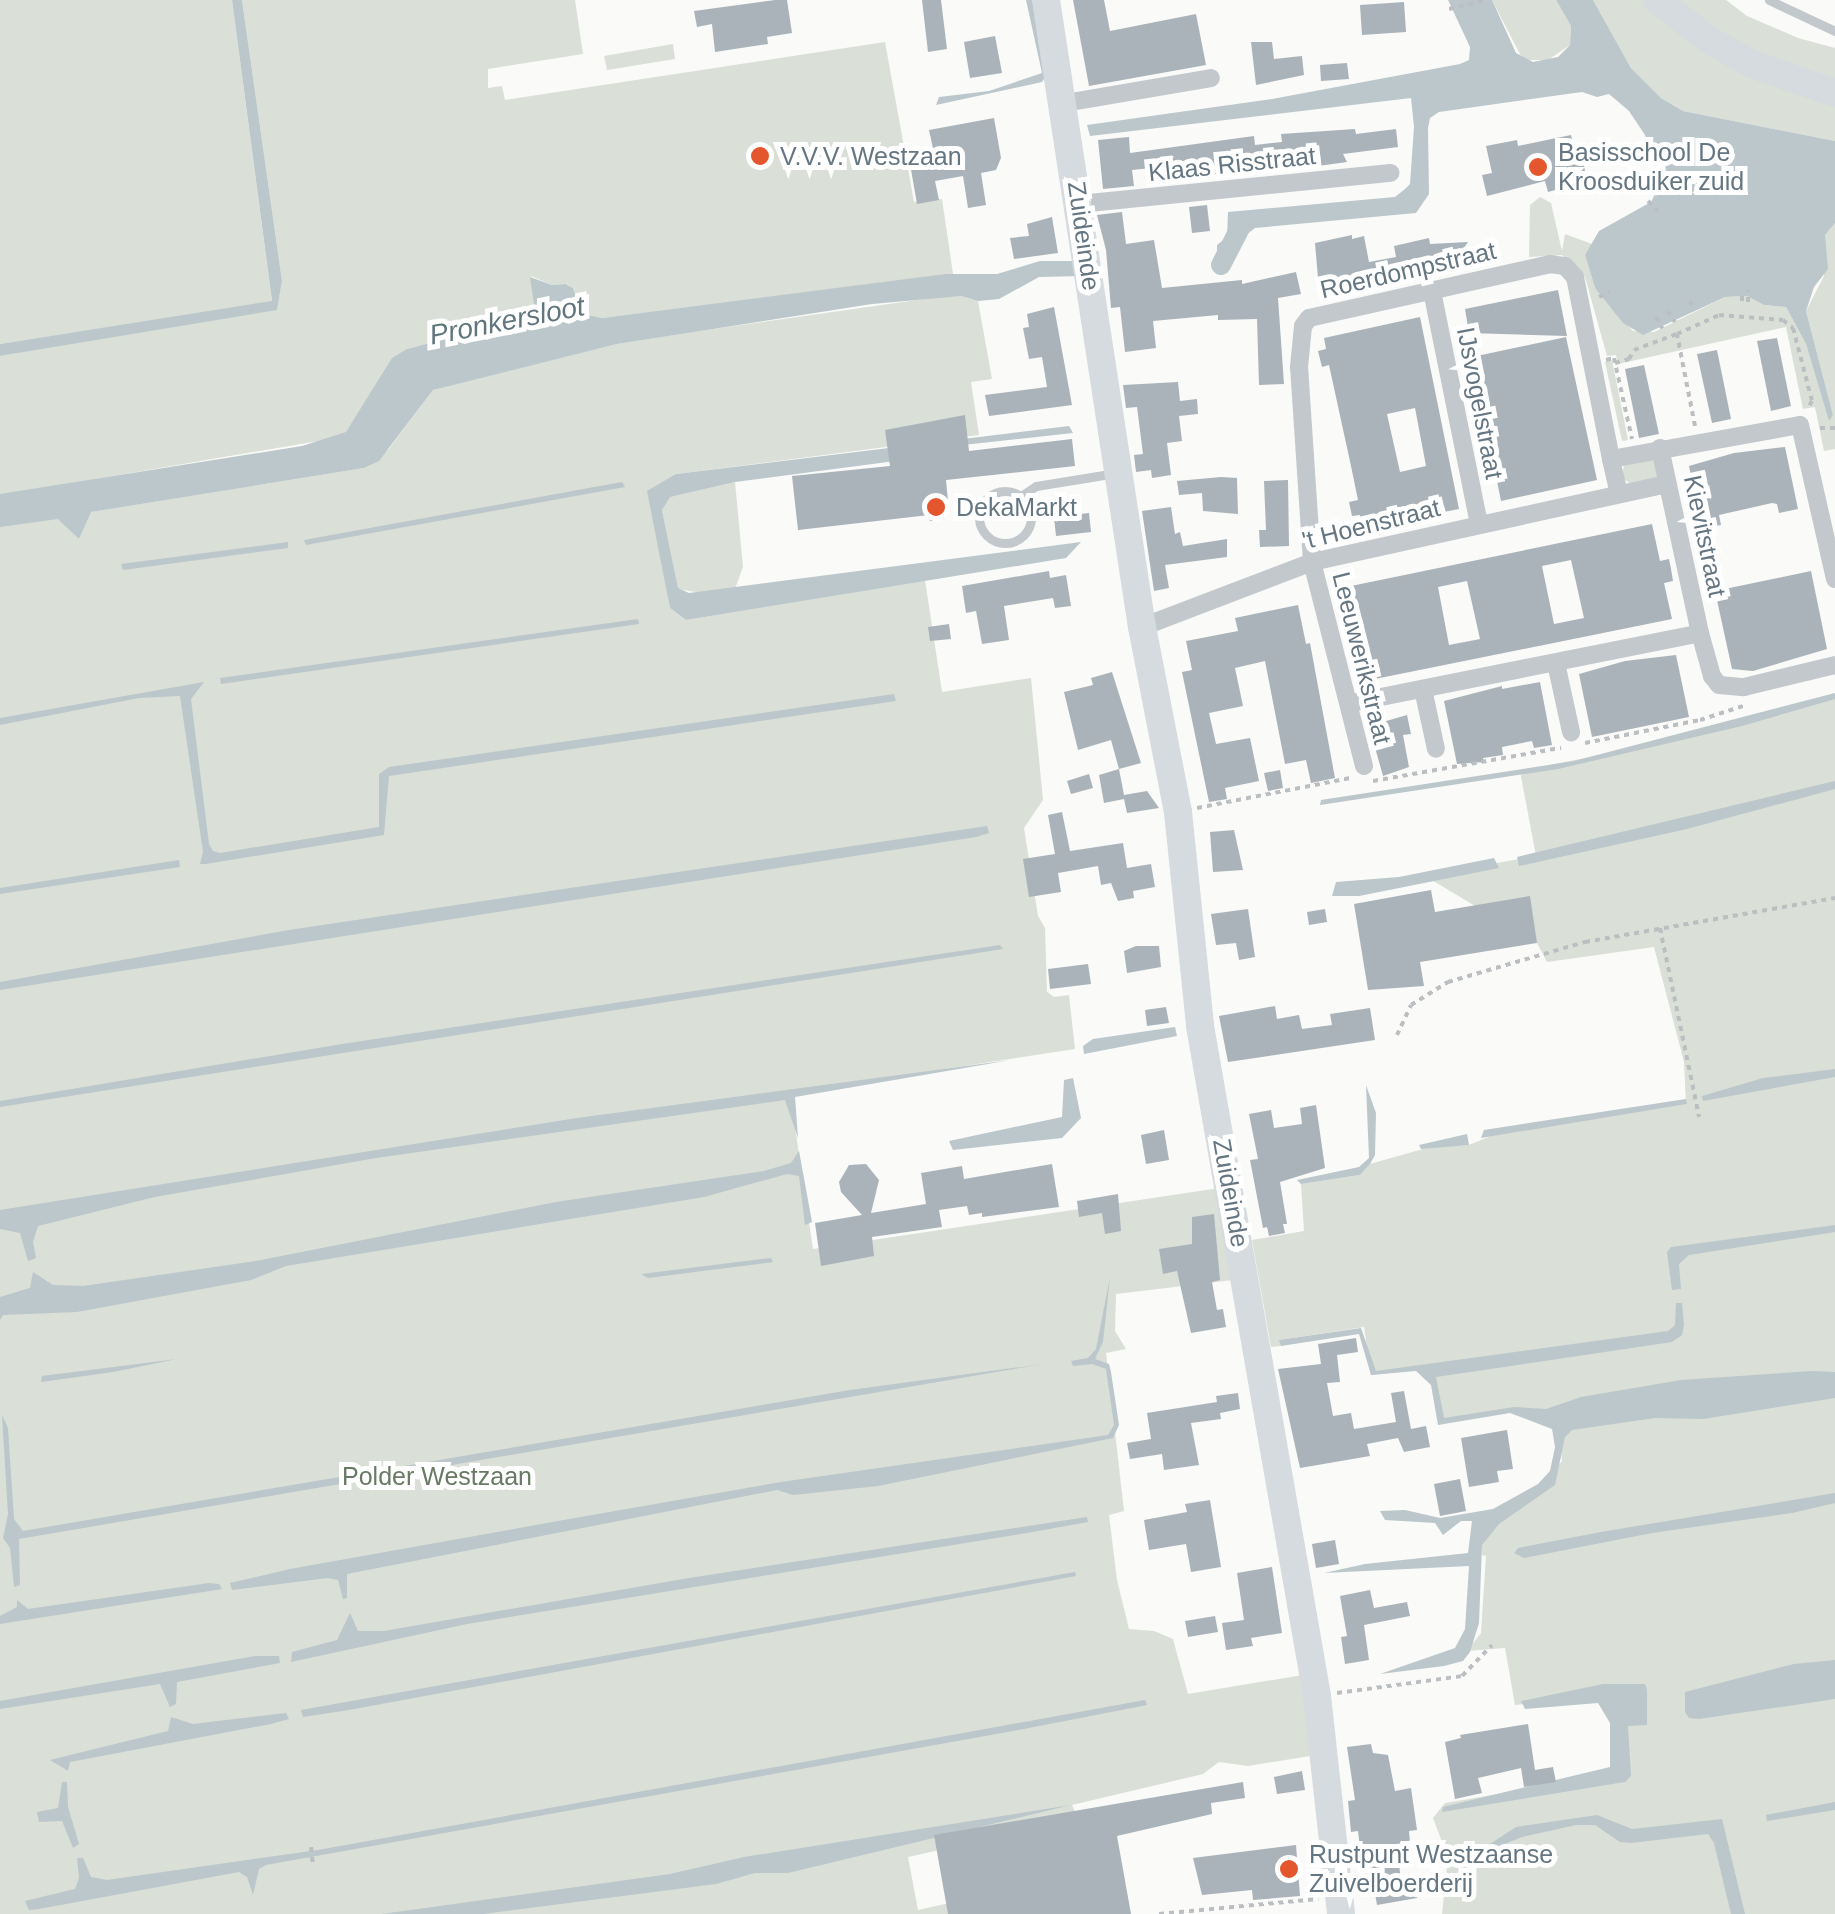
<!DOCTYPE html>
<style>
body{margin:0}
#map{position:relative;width:1835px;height:1914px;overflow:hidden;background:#fafaf8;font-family:Helvetica,sans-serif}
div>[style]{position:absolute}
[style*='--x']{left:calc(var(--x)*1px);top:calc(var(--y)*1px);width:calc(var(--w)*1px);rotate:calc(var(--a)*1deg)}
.green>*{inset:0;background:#dadfd7}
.water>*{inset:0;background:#bbc7cb}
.canal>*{height:20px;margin:-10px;padding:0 10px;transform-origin:10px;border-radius:10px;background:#bbc7cb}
.building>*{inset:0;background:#aab3b9}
.path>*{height:4px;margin-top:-2px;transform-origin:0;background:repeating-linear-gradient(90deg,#bbbfc2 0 5px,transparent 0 10px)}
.lane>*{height:9px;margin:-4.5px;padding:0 4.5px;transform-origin:4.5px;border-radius:4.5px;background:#c3c8cc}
.lane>.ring{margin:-4.5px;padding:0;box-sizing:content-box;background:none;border:9px solid #c3c8cc;border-radius:50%}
.street>*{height:18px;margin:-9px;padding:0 9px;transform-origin:9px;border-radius:9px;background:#c3c8cc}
.secondary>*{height:28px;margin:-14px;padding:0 14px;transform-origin:14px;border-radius:14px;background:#d6dbdf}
.dots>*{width:28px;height:28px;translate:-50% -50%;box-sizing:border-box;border:5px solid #fff;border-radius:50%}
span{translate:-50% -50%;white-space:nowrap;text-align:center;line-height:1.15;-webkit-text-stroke:10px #fff;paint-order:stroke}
.poi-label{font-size:25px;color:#657683}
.left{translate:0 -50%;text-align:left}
.street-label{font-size:25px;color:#657683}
.park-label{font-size:25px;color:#687a64}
.water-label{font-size:28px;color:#60757c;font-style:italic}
</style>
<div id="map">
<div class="green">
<i style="clip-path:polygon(0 0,232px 0,272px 302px,0 344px)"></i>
<i style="clip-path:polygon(242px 0,575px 0,583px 54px,488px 69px,488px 88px,502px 86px,505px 100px,885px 42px,914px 202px,942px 199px,953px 274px,602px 318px,582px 315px,573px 288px,567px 284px,552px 285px,531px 276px,535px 311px,528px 317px,407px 349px,358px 418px,347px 432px,330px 439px,31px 490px,79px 539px,90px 512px,364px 468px,388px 450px,433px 390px,449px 385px,617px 344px,692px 332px,938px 297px,961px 296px,978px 301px,992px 379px,971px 382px,979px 435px,676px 474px,651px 502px,670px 608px,686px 620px,925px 580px,942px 692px,1031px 678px,1043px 800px,1024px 828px,1038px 916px,1045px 928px,1047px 992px,1054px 997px,1069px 995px,1075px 1049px,790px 1093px,813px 1249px,1226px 1187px,1241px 1279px,1116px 1294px,1115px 1331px,1126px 1349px,1106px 1353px,1124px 1511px,1109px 1515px,1117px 1580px,1129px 1629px,1154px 1631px,1173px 1639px,1188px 1694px,1303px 1675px,1316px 1755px,1248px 1766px,1219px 1762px,1203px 1774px,1072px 1805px,1078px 1819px,908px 1857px,918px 1910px,1051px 1880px,1058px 1914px,0 1914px,0 356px,277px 309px,282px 281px)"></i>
<i style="clip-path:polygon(1492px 0,1556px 0,1571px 26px,1570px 45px,1548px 60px,1523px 60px)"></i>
<i style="clip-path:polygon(1593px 0,1645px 0,1835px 101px,1835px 141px,1683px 111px,1661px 98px,1631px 68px)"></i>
<i style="clip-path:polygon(1670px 0,1726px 0,1747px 16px,1798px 38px,1835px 48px,1835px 85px,1756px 58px)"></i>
<i style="clip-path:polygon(673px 44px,675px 59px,607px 70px,604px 56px)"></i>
<i style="clip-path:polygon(1540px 197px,1551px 203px,1562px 251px,1565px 234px,1592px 244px,1585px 255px,1595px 288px,1633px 331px,1654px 332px,1725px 297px,1747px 296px,1764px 305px,1786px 307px,1806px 344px,1829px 420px,1833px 415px,1806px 311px,1824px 276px,1825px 235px,1835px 223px,1835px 449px,1824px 451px,1815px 407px,1803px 409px,1786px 327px,1618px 364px,1616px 355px,1607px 356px,1585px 277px,1562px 255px,1529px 257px,1530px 205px)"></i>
<i style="clip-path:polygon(1612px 360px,1628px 440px,1622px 441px,1605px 362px)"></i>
<i style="clip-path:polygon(1657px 459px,1659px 477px,1653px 481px,1631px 484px,1622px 478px,1624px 464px)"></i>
<i style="clip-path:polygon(735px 482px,743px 567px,735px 589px,707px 594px,678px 589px,662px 510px,669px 497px)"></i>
<i style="clip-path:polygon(1835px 693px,1835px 1914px,1442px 1914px,1448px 1858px,1433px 1818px,1445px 1803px,1621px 1773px,1610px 1695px,1515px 1705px,1505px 1648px,1467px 1651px,1481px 1633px,1486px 1556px,1482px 1555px,1482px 1545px,1487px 1531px,1524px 1505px,1562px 1461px,1559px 1431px,1528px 1410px,1441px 1422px,1432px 1368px,1371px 1375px,1364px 1327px,1280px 1340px,1281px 1346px,1271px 1347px,1252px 1240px,1304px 1231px,1301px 1184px,1360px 1175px,1370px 1164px,1430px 1147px,1469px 1145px,1491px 1136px,1686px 1104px,1684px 1062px,1654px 947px,1547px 962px,1537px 943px,1425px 876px,1536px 856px,1520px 771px,1706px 734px)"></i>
</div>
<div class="water">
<i style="clip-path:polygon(232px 0,242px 0,282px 281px,277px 310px,0 356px,0 344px,272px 301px)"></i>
<i style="clip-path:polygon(1026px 0,1036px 0,1048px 73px,1042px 82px,936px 105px,939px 97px,989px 91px,1042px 73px)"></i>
<i style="clip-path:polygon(1448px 0,1492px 0,1516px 53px,1533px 62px,1558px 57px,1570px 45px,1571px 26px,1556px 0,1593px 0,1631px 68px,1661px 98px,1683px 111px,1835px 141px,1835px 223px,1825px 235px,1828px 269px,1814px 287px,1806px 311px,1833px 415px,1829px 421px,1806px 344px,1786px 307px,1764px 305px,1747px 296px,1725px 297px,1643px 335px,1623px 323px,1595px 288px,1585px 255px,1599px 231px,1651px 202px,1661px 182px,1659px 160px,1650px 152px,1645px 135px,1629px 111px,1609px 94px,1597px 97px,1582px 92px,1439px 112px,1430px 118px,1428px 128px,1429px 194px,1416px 213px,1255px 228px,1227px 250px,1217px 270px,1217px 245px,1227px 237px,1228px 212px,1395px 197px,1405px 189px,1410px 184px,1414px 127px,1411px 98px,1090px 136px,1087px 125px,1272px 99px,1460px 64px,1469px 60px,1470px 47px)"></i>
<i style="clip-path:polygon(1040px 261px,1073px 261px,1084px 276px,1039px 277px,999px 299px,978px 301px,961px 296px,872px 304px,617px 344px,433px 390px,379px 461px,364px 468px,91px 512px,79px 539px,58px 519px,0 527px,0 494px,302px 446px,346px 432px,392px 358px,407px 349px,528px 317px,535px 311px,530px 277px,552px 285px,566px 284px,573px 288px,582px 314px,602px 318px,946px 274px,997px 274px)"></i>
<i style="clip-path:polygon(1069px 426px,1073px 433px,963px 445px,941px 455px,735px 482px,670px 497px,662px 510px,678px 588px,689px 593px,1081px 542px,1066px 558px,686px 620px,670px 608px,647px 491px,676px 474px)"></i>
<i style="clip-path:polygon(622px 482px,625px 487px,306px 545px,304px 540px)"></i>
<i style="clip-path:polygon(288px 542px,288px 548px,123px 570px,121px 564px)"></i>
<i style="clip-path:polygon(638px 619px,639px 624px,221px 684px,220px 678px)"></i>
<i style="clip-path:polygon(204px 682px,191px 699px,209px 844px,213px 851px,220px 853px,379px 827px,379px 774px,389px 767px,894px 694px,896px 701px,389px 776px,384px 835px,206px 864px,200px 864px,203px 852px,180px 696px,139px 698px,0 725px,0 718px)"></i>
<i style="clip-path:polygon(1835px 693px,1835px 699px,1742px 726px,1558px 769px,1320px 805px,1321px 800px,1574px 761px)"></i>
<i style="clip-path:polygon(1835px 781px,1835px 789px,1687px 829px,1519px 866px,1517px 857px)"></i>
<i style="clip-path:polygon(987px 826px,989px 833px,976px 837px,0 990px,0 982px,289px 930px)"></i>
<i style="clip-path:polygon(1494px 858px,1499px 868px,1359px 896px,1332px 896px,1336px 882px,1399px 877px)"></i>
<i style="clip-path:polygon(179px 860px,180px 867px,0 894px,0 888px)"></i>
<i style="clip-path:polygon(1000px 945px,1003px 949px,0 1107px,0 1101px,342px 1044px)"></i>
<i style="clip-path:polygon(1175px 1027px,1177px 1036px,1084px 1054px,1083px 1046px,1093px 1039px)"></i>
<i style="clip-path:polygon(1011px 1060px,795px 1097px,798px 1138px,785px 1100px,376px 1158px,155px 1197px,38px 1226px,33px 1242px,36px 1258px,28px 1261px,20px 1233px,0 1229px,0 1210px,577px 1118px)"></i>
<i style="clip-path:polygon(1835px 1069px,1835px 1077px,1703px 1101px,1702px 1096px,1763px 1078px)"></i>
<i style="clip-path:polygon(1073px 1078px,1081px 1118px,1062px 1138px,953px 1150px,949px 1141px,1062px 1117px,1064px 1080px)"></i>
<i style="clip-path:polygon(1366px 1085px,1376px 1113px,1375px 1155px,1370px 1164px,1360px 1175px,1301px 1184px,1297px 1180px,1359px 1167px,1369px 1158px)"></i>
<i style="clip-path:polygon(1686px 1099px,1687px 1104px,1481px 1138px,1484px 1130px)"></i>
<i style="clip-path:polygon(1467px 1134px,1469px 1145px,1421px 1149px,1419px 1145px)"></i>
<i style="clip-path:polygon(799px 1151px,812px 1222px,805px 1225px,799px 1176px,787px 1174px,704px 1197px,286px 1266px,251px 1280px,77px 1312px,3px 1315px,0 1320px,0 1297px,30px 1288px,33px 1272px,53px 1285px,83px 1286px,256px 1261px,556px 1202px,764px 1171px,791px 1163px)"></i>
<i style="clip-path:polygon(1835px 1225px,1835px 1232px,1689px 1255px,1679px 1264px,1681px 1289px,1672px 1290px,1667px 1252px,1671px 1247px)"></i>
<i style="clip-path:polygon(771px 1258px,773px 1262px,648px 1278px,641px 1274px)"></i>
<i style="clip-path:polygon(1110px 1277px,1103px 1342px,1095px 1359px,1109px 1364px,1111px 1372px,1119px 1425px,1113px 1438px,878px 1486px,793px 1495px,777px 1490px,347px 1574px,347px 1598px,343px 1599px,338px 1580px,328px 1578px,232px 1590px,230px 1583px,290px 1569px,575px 1518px,781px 1482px,1108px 1435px,1114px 1425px,1106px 1369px,1092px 1364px,1073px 1366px,1071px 1361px,1088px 1358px,1096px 1349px)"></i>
<i style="clip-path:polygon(1676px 1303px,1682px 1303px,1684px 1324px,1682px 1335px,1672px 1342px,1436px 1377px,1444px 1418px,1514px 1407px,1546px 1409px,1581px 1397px,1681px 1380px,1812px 1371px,1835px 1372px,1835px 1398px,1703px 1419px,1655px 1418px,1572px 1430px,1565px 1437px,1555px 1485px,1499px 1524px,1482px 1545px,1479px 1623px,1470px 1652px,1463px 1661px,1444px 1666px,1380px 1674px,1455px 1648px,1465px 1629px,1469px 1566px,1324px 1573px,1365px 1564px,1468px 1553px,1472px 1521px,1461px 1521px,1443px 1535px,1435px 1523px,1385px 1520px,1380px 1511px,1405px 1510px,1440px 1518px,1493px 1509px,1538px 1484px,1550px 1471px,1555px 1447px,1552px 1429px,1510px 1413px,1438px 1425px,1431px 1385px,1416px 1371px,1371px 1375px,1359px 1334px,1281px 1346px,1279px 1340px,1361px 1328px,1376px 1371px,1668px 1331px,1675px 1325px)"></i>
<i style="clip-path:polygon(177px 1359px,113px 1372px,41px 1382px,42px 1376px)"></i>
<i style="clip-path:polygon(1043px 1364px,19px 1539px,20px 1585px,14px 1587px,10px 1548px,3px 1538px,8px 1514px,2px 1415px,8px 1428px,14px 1519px,23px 1531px,850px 1390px)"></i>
<i style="clip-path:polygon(1835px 1493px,1835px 1503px,1792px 1513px,1652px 1533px,1524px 1558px,1514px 1553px,1518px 1548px,1601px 1532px)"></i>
<i style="clip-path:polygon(1087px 1517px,1088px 1522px,1027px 1533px,467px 1624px,291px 1662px,292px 1652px,337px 1640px,350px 1613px,358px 1631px,384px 1631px,689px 1578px)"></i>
<i style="clip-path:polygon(1075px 1572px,1076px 1576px,349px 1710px,303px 1717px,301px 1710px)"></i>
<i style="clip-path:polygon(209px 1583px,219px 1584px,222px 1589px,0 1624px,0 1616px,17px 1607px,17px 1600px,28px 1609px)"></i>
<i style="clip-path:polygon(255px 1656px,279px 1656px,280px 1663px,177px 1682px,176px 1704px,170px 1707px,160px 1684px,0 1709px,0 1701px)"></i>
<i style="clip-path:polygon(1835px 1660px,1835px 1699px,1699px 1719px,1689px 1718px,1685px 1712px,1685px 1692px,1794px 1664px)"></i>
<i style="clip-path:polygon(1603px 1684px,1645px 1684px,1647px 1690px,1647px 1725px,1628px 1726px,1631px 1776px,1625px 1782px,1442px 1812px,1443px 1807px,1610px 1767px,1610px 1723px,1598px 1703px,1525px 1709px,1521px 1701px)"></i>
<i style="clip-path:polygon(1145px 1700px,1147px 1705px,1013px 1731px,266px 1865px,259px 1869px,253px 1895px,247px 1877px,239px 1872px,39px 1909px,29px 1910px,25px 1901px,75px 1889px,79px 1878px,77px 1858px,83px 1858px,91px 1877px,107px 1880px,318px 1850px)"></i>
<i style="clip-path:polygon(286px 1713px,289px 1719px,271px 1724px,70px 1762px,68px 1771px,50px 1760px,168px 1731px,171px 1717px,193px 1724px)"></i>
<i style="clip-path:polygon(62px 1782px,67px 1782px,68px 1807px,79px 1844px,73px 1848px,62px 1821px,39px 1822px,37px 1812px,58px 1808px)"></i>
<i style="clip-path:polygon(1835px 1802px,1835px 1810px,1767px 1821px,1766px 1815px)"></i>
<i style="clip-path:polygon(1071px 1805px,788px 1873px,755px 1873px,716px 1884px,483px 1914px,382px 1914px,670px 1874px,744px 1857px)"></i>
<i style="clip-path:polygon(1597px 1815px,1632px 1829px,1722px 1819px,1745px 1914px,1731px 1914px,1714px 1843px,1708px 1834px,1631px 1843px,1620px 1842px,1595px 1825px,1576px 1825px,1522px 1837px,1502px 1845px,1491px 1859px,1470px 1866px,1470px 1857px,1516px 1827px)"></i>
</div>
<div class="canal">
<i style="--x:1221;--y:265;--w:42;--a:-62.8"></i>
</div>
<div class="building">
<i style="clip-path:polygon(775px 0,787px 0,792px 33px,767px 37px,768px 44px,715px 52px,712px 24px,697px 27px,694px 11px)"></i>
<i style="clip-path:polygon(922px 0,941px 0,947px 49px,928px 52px)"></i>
<i style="clip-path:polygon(1073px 0,1104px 0,1110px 31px,1196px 14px,1206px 65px,1089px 86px)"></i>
<i style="clip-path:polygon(1404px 2px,1406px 32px,1362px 35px,1360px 5px)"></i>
<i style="clip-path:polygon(995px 36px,1002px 73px,970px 78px,964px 42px)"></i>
<i style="clip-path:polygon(1251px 42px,1272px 42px,1274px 59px,1302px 56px,1304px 75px,1256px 85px)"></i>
<i style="clip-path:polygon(1347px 63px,1349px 79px,1321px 81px,1320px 65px)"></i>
<i style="clip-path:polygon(994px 118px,1001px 158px,996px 170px,981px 173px,986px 205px,968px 208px,963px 176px,935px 181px,939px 200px,917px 204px,909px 158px,934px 153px,929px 130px)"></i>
<i style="clip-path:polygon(1355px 129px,1356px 134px,1396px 129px,1398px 147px,1343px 154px,1347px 162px,1318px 166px,1317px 156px,1248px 164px,1249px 169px,1163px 183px,1161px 167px,1132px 170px,1134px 186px,1103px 189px,1098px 140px,1129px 137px,1130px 153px,1254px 136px,1255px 145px,1282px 142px,1281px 134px)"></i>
<i style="clip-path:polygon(1571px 135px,1577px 162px,1583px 161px,1587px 181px,1548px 192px,1545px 181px,1487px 196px,1482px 175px,1492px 173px,1486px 146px,1517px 140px,1518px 146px)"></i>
<i style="clip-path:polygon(1207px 205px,1210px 231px,1192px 233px,1189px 207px)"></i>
<i style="clip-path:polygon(1122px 212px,1126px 244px,1154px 240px,1162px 288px,1242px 280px,1242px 284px,1296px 272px,1301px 294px,1278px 298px,1284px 384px,1259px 385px,1257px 319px,1218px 320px,1218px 315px,1153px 321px,1156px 348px,1125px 352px,1120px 307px,1111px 308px,1106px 250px,1097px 215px)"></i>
<i style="clip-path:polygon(1052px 217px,1058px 253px,1014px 259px,1010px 238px,1029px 236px,1027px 224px)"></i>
<i style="clip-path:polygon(1352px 235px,1352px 239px,1364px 236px,1369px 262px,1396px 257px,1394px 246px,1429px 238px,1430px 244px,1468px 242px,1448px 271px,1372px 285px,1370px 278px,1319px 290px,1315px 243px)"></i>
<i style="clip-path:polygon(1558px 290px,1567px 336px,1469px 333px,1465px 309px)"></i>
<i style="clip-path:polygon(1054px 307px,1072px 405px,989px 416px,985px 395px,1047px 387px,1042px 357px,1029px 359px,1023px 328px,1029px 327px,1027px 314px)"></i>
<i style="clip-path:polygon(evenodd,1420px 317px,1459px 509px,1363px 528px,1360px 515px,1352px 516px,1349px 502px,1358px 500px,1351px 466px,1329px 365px,1322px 367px,1318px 351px,1326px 349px,1324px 338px,1420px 317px,1415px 408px,1426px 466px,1400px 472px,1387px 414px,1415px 408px)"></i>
<i style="clip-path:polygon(1566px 337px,1597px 480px,1501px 501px,1472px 357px)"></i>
<i style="clip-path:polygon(1777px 338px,1791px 406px,1771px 411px,1757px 341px)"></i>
<i style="clip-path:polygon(1717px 350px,1731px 419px,1712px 423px,1697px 354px)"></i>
<i style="clip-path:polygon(1644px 365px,1659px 434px,1639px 438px,1625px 369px)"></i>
<i style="clip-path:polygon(1178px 382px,1180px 401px,1197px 399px,1198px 414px,1179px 416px,1182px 441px,1167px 443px,1171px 475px,1152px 478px,1151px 470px,1136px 472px,1134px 455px,1143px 454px,1137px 407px,1126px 408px,1123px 385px)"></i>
<i style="clip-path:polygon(965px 415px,969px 451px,1072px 439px,1075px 466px,946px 480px,949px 512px,944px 513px,945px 518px,930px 521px,929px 515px,798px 530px,792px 476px,890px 466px,885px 430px)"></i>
<i style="clip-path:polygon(1785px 447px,1798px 509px,1779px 513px,1777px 504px,1772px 503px,1719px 515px,1721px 525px,1702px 529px,1689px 466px,1734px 453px)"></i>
<i style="clip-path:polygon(1221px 477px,1237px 478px,1238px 514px,1203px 511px,1202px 493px,1179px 495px,1177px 481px)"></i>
<i style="clip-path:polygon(1288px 480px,1289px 546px,1260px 547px,1259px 530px,1266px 530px,1264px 481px)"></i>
<i style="clip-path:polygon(1171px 507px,1175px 534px,1180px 532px,1183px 546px,1227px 539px,1227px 557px,1165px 565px,1169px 588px,1154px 591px,1142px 511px)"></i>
<i style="clip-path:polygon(1089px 513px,1091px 532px,1056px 536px,1054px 517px)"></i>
<i style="clip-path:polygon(evenodd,1652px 524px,1660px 561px,1669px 559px,1671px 569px,1673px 581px,1664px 583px,1672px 619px,1370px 680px,1363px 644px,1353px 646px,1349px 624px,1358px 622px,1351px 586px,1652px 524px,1571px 560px,1584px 618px,1554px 624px,1542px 566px,1571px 560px,1652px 524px,1467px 581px,1480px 639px,1449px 645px,1438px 587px,1467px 581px)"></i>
<i style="clip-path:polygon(1049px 571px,1050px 578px,1066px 575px,1071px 606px,1055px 608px,1053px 598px,1004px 606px,1009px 640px,982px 644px,976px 611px,966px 613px,962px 586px)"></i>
<i style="clip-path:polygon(1811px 571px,1827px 649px,1753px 671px,1732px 669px,1715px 591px)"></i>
<i style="clip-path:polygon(1298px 605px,1306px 644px,1310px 643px,1335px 778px,1311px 783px,1306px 760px,1285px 764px,1265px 661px,1235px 668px,1243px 706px,1209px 713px,1216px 744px,1250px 738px,1259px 781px,1225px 788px,1227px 799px,1209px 802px,1182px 672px,1192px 670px,1186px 641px,1238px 631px,1235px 618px)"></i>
<i style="clip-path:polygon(949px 624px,951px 639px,930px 641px,928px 627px)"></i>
<i style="clip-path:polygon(1676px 655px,1689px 717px,1592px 737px,1579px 674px,1625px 661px)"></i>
<i style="clip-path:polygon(1112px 672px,1141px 763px,1119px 769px,1111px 740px,1078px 750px,1064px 692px,1093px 685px,1091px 678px)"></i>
<i style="clip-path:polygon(1540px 682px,1552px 745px,1534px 748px,1532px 741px,1502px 747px,1503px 755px,1483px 758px,1484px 762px,1457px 764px,1444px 701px,1502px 686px,1502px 689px)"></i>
<i style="clip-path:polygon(1407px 715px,1411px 734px,1403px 735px,1409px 767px,1383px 776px,1369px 726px)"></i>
<i style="clip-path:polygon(1119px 769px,1124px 795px,1147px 791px,1159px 808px,1127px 813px,1124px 799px,1104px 803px,1099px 775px)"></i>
<i style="clip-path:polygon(1280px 770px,1283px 788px,1268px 791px,1264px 773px)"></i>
<i style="clip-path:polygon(1089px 774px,1093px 788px,1071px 794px,1067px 781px)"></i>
<i style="clip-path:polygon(1062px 812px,1070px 851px,1123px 843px,1127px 868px,1151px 864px,1155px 887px,1133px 891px,1134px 898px,1118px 901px,1111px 883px,1101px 885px,1098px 866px,1058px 873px,1061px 892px,1029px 897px,1023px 859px,1055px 854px,1048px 815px)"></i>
<i style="clip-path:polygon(1234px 830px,1243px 870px,1213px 872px,1210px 832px)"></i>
<i style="clip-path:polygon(1431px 890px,1435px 912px,1530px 896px,1537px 943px,1420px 962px,1424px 986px,1368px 990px,1354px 904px)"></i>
<i style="clip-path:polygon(1248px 909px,1255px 957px,1239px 960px,1236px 943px,1216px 945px,1211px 914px)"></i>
<i style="clip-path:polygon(1325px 909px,1327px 922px,1309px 925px,1307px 912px)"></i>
<i style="clip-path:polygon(1136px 946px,1159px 946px,1161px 967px,1127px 973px,1124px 951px)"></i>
<i style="clip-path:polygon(1088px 964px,1091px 984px,1050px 989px,1048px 969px)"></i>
<i style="clip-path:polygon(1275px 1006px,1277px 1019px,1299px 1015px,1302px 1029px,1332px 1025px,1330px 1014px,1370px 1008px,1375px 1040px,1228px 1062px,1219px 1016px)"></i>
<i style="clip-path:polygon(1166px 1007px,1169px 1023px,1147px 1026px,1145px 1010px)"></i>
<i style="clip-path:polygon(1316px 1105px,1325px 1168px,1280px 1182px,1287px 1224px,1283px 1224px,1285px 1233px,1269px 1236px,1267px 1227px,1263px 1228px,1250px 1160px,1258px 1159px,1249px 1114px,1271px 1110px,1274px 1128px,1302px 1124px,1300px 1108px)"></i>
<i style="clip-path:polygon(1164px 1130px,1169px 1160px,1146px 1164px,1141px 1135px)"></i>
<i style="clip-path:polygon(866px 1164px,879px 1180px,871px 1213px,926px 1204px,921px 1173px,962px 1166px,964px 1179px,1052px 1164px,1059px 1207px,982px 1217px,982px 1213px,969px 1215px,967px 1206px,939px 1210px,942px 1227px,872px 1237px,874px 1256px,821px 1266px,815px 1223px,862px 1215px,841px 1192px,839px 1182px,849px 1165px)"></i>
<i style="clip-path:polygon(1118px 1194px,1121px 1231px,1105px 1234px,1102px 1213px,1079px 1217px,1077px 1201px)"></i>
<i style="clip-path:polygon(1214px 1214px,1220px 1280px,1212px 1282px,1217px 1310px,1223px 1309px,1226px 1327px,1191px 1333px,1177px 1271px,1163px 1274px,1159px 1249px,1192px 1244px,1192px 1217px)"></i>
<i style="clip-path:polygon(1356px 1338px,1358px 1352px,1337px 1355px,1340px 1382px,1327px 1383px,1333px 1416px,1351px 1413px,1354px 1429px,1396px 1422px,1391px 1393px,1404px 1391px,1411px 1429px,1426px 1426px,1430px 1447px,1404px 1452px,1398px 1438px,1367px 1444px,1370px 1456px,1300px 1468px,1278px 1369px,1321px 1364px,1318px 1344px)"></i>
<i style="clip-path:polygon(1238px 1393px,1240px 1409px,1220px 1413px,1221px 1419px,1191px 1423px,1199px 1465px,1164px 1470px,1162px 1454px,1130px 1459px,1127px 1443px,1151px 1439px,1147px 1413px,1217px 1402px,1216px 1396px)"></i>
<i style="clip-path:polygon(1507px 1430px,1513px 1469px,1497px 1471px,1499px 1482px,1469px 1487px,1461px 1438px)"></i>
<i style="clip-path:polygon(1460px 1479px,1466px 1511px,1440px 1516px,1434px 1484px)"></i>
<i style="clip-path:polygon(1210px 1500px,1221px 1567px,1191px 1572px,1186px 1544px,1149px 1550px,1144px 1520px,1187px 1512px,1185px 1504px)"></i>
<i style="clip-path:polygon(1335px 1540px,1339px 1564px,1316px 1568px,1312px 1544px)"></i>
<i style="clip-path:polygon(1272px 1567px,1282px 1633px,1251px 1638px,1253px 1646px,1226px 1650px,1222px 1623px,1244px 1620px,1237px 1573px)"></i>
<i style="clip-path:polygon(1370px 1590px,1374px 1608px,1407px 1602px,1410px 1616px,1364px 1625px,1369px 1660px,1345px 1664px,1341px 1637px,1347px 1636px,1340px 1596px)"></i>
<i style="clip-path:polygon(1215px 1616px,1218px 1632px,1188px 1637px,1185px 1621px)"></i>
<i style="clip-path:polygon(1528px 1724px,1535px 1770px,1553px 1767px,1556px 1782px,1524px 1787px,1521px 1768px,1478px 1778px,1482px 1793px,1455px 1799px,1445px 1742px,1461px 1738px,1460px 1735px)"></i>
<i style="clip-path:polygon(1371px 1744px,1373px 1753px,1388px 1755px,1395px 1791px,1411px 1788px,1417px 1830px,1409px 1831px,1410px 1842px,1397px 1844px,1401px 1882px,1414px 1880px,1417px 1898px,1377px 1905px,1373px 1883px,1364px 1883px,1358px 1831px,1351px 1832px,1348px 1801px,1355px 1800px,1347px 1747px)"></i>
<i style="clip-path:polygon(1302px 1771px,1305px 1790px,1277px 1794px,1274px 1777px)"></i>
<i style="clip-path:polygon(1243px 1782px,1245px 1798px,1211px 1803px,1212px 1814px,1117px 1836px,1131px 1914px,948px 1914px,934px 1835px)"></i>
<i style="clip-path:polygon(1296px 1845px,1300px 1896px,1253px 1900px,1252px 1890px,1202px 1895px,1193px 1858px)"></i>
</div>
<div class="path">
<i style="--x:1449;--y:9;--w:36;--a:-14"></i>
<i style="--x:1655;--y:186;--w:18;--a:29"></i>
<i style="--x:1648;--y:201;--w:14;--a:45"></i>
<i style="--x:1599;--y:297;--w:12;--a:-24"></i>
<i style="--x:1690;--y:301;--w:10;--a:66"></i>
<i style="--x:1742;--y:301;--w:10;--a:-90"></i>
<i style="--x:1748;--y:302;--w:12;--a:-90"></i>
<i style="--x:1668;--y:311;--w:13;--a:58"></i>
<i style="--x:1656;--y:317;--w:13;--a:61"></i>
<i style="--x:1606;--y:360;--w:8;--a:-14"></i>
<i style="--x:1614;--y:358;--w:83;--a:77.5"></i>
<i style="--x:1615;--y:363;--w:15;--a:-16"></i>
<i style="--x:1629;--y:359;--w:10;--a:-61"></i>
<i style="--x:1634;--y:350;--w:46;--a:-20.4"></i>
<i style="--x:1695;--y:426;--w:94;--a:-101.1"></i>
<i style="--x:1677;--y:334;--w:46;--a:-24.3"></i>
<i style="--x:1719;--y:315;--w:64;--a:4.5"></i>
<i style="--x:1783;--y:320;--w:13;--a:39"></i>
<i style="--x:1793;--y:328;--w:75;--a:75.4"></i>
<i style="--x:1812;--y:401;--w:8;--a:120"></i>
<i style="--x:1820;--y:428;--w:15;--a:0"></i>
<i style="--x:1585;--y:743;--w:117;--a:-11.3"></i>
<i style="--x:1700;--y:720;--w:48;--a:-18.1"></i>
<i style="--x:1373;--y:781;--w:191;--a:-10"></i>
<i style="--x:1197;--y:808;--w:156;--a:-11.1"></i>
<i style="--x:1660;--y:928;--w:193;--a:78.3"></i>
<i style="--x:1397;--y:1035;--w:33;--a:-65"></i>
<i style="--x:1411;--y:1005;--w:44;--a:-31.9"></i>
<i style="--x:1448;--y:982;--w:143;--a:-16.3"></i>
<i style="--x:1585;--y:942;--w:254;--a:-10"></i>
<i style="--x:1337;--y:1693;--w:126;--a:-7.7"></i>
<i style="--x:1462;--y:1676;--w:43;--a:-45.9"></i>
<i style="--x:311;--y:1847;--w:19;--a:84"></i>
<i style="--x:1159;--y:1914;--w:160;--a:-5.4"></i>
</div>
<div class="lane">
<i style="--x:1769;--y:0;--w:73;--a:25.2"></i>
<i class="ring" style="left:979px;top:491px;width:43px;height:43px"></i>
<i style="--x:1021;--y:496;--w:18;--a:-34"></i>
<i style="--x:1036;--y:486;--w:81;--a:-9.2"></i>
</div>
<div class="street">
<i style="--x:1065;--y:103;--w:148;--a:-9.7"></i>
<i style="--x:1079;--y:204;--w:313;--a:-5.7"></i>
<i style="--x:1432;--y:291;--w:238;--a:78.6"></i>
<i style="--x:1660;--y:448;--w:189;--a:77.8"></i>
<i style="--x:1700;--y:633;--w:45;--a:74.4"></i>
<i style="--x:1712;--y:676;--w:11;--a:52"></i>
<i style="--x:1719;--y:685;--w:25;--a:5"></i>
<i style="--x:1744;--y:687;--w:94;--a:-13.6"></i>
<i style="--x:1619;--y:494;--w:36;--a:-103"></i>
<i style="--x:1611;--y:459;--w:192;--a:-10.2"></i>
<i style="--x:1800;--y:425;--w:158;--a:77.2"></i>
<i style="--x:1142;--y:627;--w:182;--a:-20.9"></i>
<i style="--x:1312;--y:562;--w:364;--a:-12.4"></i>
<i style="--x:1556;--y:663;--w:71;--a:77.7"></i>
<i style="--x:1423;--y:689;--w:61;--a:77.8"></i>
<i style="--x:1351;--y:703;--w:356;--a:-11.3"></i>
<i style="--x:1364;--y:766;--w:211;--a:-104.3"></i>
<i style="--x:1312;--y:562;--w:195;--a:-93.8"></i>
<i style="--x:1299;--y:367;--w:41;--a:-84.4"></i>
<i style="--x:1303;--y:326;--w:10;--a:-53"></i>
<i style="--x:1309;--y:318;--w:247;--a:-12.6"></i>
<i style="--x:1550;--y:264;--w:15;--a:8"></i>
<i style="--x:1565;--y:266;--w:15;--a:48"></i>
<i style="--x:1575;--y:277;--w:186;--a:78.8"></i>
</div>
<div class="secondary">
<i style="--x:1046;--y:0;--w:634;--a:81.3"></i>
<i style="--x:1142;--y:627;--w:188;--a:79"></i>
<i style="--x:1178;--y:812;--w:215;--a:84.1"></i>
<i style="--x:1200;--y:1026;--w:680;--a:80.09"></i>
<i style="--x:1317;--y:1696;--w:219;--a:83.7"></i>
<i style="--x:1657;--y:0;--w:66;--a:37.6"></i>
<i style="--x:1709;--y:40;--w:51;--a:29.1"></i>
<i style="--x:1754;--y:65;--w:86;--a:19.1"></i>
</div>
<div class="dots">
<i style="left:760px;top:156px;background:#e4572e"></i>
<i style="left:1538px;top:167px;background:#e4572e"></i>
<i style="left:936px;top:507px;background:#e4572e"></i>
<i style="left:1289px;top:1869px;background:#e4572e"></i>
</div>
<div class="poi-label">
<span class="left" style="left:1558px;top:167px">Basisschool De<br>Kroosduiker zuid</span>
<span class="left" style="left:780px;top:156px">V.V.V. Westzaan</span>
<span class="left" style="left:956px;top:507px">DekaMarkt</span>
<span class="left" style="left:1309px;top:1869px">Rustpunt Westzaanse<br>Zuivelboerderij</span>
</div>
<div class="street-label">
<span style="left:1232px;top:164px;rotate:-6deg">Klaas Risstraat</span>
<span style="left:1084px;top:236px;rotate:82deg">Zuideinde</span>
<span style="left:1408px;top:270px;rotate:-13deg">Roerdompstraat</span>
<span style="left:1480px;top:403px;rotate:79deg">IJsvogelstraat</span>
<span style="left:1371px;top:524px;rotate:-14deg">'t Hoenstraat</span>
<span style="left:1705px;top:536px;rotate:78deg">Kievitstraat</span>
<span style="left:1362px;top:658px;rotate:76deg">Leeuwerikstraat</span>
<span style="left:1231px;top:1193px;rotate:80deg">Zuideinde</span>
</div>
<div class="park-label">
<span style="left:437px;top:1476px">Polder Westzaan</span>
</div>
<div class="water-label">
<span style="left:507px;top:321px;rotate:-11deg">Pronkersloot</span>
</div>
</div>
